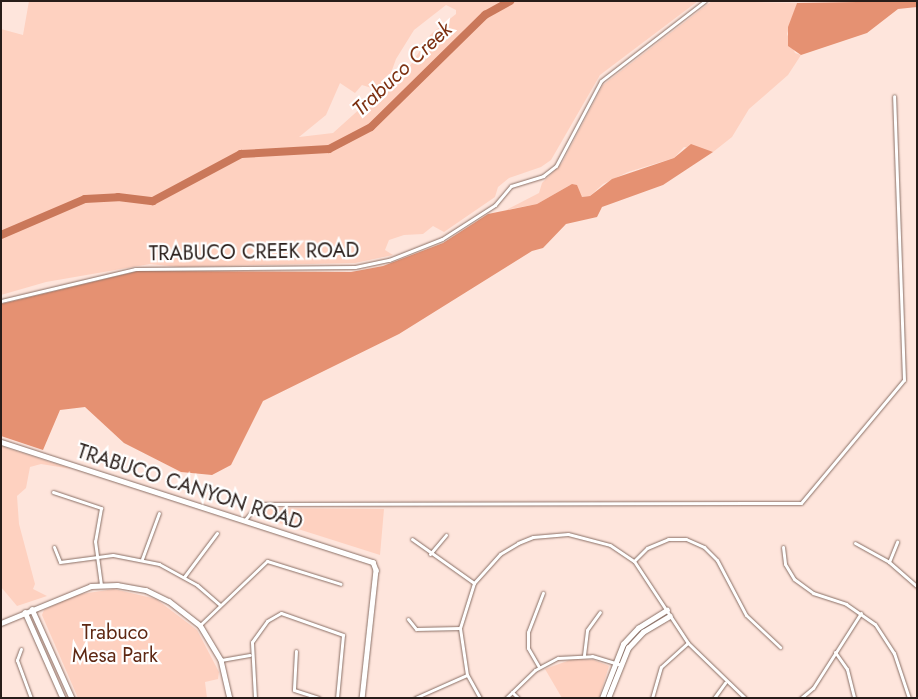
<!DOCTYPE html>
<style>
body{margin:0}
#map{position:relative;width:918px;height:699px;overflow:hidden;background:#fee5dc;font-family:Jost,sans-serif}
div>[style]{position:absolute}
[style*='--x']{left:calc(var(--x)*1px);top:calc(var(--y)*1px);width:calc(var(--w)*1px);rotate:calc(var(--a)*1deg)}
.green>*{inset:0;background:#fed1c0}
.forest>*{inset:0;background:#e59172}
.river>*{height:8px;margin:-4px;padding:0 4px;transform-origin:4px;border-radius:4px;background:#ca785a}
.roads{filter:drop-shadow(0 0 1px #8a6f65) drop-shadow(0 0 1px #8a6f65)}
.street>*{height:3px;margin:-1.5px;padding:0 1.5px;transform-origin:1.5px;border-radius:1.5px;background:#fff}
.secondary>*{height:4.5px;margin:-2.25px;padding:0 2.25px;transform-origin:2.25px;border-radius:2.25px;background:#fff}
span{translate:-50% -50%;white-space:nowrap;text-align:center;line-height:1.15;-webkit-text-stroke:4.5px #fff;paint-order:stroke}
.street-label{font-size:20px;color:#281d19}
.park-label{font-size:20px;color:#5e2813}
.water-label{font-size:21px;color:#7d3112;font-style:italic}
.frame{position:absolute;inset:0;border:2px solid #281d19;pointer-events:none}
</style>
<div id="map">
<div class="green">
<i style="clip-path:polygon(evenodd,29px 1px,698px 1px,600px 75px,551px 160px,541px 167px,509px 178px,498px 187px,495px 197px,444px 232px,433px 226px,423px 234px,404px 235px,389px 240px,385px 250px,393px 255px,355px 263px,179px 267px,150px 264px,46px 282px,1px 295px,1px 29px,23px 35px,29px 1px,446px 5px,456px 10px,456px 14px,431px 34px,396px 87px,363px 106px,333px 133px,299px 137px,326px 115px,340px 83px,355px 93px,362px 85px,378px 90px,386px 87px,396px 59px,414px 30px,446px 5px)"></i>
<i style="clip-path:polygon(712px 1px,797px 3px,787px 34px,795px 53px,801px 55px,788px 75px,749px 109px,732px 137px,713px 152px,684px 147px,674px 158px,628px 172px,603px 184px,590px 196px,582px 197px,570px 185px,537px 204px,506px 210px,539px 193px,542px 183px,562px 163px,603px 85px)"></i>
<i style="clip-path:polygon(1px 446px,72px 469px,41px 464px,30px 467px,26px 488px,17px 496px,19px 524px,35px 584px,33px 589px,47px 596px,17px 606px,1px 587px)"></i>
<i style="clip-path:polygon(259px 508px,384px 509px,380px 555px,257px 516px)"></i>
<i style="clip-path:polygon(114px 589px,156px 599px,197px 630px,219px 672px,218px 679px,205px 682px,207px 698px,78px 698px,42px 615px,44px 610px,75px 595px)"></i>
<i style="clip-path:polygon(573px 659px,594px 660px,609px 666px,599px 698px,562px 698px,545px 669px)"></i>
</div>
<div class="forest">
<i style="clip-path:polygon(917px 1px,917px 7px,898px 9px,867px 33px,801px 55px,788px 46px,788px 27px,797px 3px)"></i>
<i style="clip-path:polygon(691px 144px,713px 152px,663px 185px,602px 207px,597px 217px,566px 224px,543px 248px,532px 251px,399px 334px,263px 401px,231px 465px,212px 475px,181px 472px,124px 443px,85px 407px,60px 410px,43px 450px,1px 436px,1px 304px,138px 271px,351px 272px,383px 266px,443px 243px,488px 214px,537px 204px,572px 184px,577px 185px,582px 197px,590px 196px,612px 179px,674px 158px)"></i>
</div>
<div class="river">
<i style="--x:1;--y:235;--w:91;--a:-23.2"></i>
<i style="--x:85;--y:199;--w:33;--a:-3"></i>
<i style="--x:118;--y:197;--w:35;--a:7"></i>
<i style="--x:153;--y:201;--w:100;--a:-28.1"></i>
<i style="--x:241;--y:154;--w:88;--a:-3.3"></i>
<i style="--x:329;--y:149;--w:47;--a:-27.6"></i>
<i style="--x:371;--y:127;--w:160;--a:-44.5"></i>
<i style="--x:485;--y:15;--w:29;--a:-29"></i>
</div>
<div class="roads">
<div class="street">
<i style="--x:1;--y:301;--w:138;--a:-13.4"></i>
<i style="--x:135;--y:269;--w:220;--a:-0.5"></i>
<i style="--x:355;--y:267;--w:35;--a:-12"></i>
<i style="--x:389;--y:260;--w:57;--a:-21.6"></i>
<i style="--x:442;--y:239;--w:63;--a:-32.7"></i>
<i style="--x:495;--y:205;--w:25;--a:-50"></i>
<i style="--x:511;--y:186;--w:34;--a:-17"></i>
<i style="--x:543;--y:176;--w:16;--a:-38"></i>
<i style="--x:556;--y:166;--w:96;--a:-62.1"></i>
<i style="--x:601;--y:81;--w:131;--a:-37.6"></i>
<i style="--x:53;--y:492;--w:51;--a:18.4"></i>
<i style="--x:101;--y:508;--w:34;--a:100"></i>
<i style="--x:95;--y:541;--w:44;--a:82.2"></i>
<i style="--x:244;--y:521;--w:22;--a:-51"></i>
<i style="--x:258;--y:504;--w:543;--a:-0.11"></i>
<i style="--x:801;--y:503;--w:160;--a:-50.1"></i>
<i style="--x:904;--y:380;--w:284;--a:-92"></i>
<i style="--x:412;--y:539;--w:76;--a:35.4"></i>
<i style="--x:855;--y:543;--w:39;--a:29"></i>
<i style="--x:889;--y:562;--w:37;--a:41"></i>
<i style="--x:54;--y:547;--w:16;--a:68"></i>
<i style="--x:60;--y:562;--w:53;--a:-7.5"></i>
<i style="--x:113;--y:555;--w:47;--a:11.1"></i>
<i style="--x:159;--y:564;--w:43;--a:28.9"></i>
<i style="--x:197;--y:585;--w:30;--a:41"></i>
<i style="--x:783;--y:547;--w:17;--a:83"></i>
<i style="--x:785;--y:564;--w:17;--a:59"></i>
<i style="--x:794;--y:579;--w:24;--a:36"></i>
<i style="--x:813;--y:593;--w:35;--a:18"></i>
<i style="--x:846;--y:604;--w:35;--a:35"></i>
<i style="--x:875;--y:624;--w:35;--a:57"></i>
<i style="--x:894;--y:653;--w:47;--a:71.6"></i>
<i style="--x:430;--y:554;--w:25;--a:-50"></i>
<i style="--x:142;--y:559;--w:49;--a:-69.7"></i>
<i style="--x:634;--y:561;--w:18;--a:-45"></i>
<i style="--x:647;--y:548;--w:23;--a:-23"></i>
<i style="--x:668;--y:539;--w:18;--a:0"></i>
<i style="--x:686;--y:539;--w:20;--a:24"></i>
<i style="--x:704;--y:547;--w:18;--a:45"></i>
<i style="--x:717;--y:560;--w:62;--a:62.2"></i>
<i style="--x:746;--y:615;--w:47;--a:43.3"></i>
<i style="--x:889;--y:562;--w:22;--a:-68"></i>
<i style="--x:184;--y:577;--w:55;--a:-53.1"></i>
<i style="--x:408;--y:619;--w:13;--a:51"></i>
<i style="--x:416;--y:629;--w:44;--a:-1.3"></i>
<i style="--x:200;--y:625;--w:93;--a:-43.7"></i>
<i style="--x:267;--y:561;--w:77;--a:17.3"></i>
<i style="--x:21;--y:649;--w:12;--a:110"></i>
<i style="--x:17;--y:660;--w:40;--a:69.8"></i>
<i style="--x:296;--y:651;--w:39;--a:93"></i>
<i style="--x:294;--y:690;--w:26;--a:18"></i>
<i style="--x:835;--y:652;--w:21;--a:55"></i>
<i style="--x:847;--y:669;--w:30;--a:76"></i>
<i style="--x:584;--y:655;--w:25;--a:-83"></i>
<i style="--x:587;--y:630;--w:22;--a:-54"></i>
<i style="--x:221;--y:660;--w:29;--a:-10"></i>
<i style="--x:539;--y:667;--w:22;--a:-120"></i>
<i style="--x:528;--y:648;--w:16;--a:-90"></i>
<i style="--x:528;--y:632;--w:42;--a:-69"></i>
<i style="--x:512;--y:692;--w:8;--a:45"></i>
<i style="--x:255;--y:698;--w:56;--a:-93.1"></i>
<i style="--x:252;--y:642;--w:26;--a:-54"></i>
<i style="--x:267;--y:621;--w:16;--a:-30"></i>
<i style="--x:281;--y:613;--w:66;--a:19.5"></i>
<i style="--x:343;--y:635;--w:63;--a:95.4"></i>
<i style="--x:415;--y:698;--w:57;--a:-23.9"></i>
<i style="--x:480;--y:698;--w:26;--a:-119"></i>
<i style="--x:467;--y:675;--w:48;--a:-98.5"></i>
<i style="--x:460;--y:628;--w:47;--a:-72.7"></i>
<i style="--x:474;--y:583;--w:39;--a:-48"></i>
<i style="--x:500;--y:554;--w:21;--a:-31"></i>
<i style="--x:518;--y:543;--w:16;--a:-22"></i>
<i style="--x:533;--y:537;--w:35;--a:-5"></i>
<i style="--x:568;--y:534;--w:43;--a:14.7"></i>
<i style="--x:610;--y:545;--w:29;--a:34"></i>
<i style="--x:634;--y:561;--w:98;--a:56.6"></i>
<i style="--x:688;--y:643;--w:79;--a:44"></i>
<i style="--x:506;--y:698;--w:40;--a:-44"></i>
<i style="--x:535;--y:670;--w:26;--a:-28"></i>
<i style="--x:558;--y:658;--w:34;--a:-3"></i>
<i style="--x:592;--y:656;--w:30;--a:17"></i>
<i style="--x:652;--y:698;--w:32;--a:-74"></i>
<i style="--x:661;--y:667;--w:36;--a:-42"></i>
<i style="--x:714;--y:698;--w:19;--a:-54"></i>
<i style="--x:801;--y:698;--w:16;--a:-40"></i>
<i style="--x:813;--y:688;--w:89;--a:-57.4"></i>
</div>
<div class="secondary">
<i style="--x:1;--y:442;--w:391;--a:17.9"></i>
<i style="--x:373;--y:562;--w:9;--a:69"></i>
<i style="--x:376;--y:570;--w:129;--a:96.2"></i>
<i style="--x:32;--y:609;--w:98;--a:65.8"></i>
<i style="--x:25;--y:612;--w:94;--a:66.2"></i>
<i style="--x:1;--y:623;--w:97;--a:-22.3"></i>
<i style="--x:91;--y:586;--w:26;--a:-2"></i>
<i style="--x:117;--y:585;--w:29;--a:10"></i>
<i style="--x:146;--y:590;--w:25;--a:26"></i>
<i style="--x:169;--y:601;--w:39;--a:38"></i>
<i style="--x:200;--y:625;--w:41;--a:59"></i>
<i style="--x:221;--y:660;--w:39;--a:77"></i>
<i style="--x:602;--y:698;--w:58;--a:-68.7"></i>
<i style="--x:623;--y:644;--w:22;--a:-47"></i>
<i style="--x:638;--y:628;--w:34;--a:-32"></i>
<i style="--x:608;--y:698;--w:54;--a:-68.2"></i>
<i style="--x:628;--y:648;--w:22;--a:-47"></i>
<i style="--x:643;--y:632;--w:31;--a:-31"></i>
</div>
</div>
<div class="street-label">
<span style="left:254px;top:252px;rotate:-1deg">TRABUCO CREEK ROAD</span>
<span style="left:190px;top:487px;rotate:18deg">TRABUCO CANYON ROAD</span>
</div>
<div class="park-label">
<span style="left:115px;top:644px">Trabuco<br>Mesa Park</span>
</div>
<div class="water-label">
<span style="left:402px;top:69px;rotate:-43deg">Trabuco Creek</span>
</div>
<div class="frame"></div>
</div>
